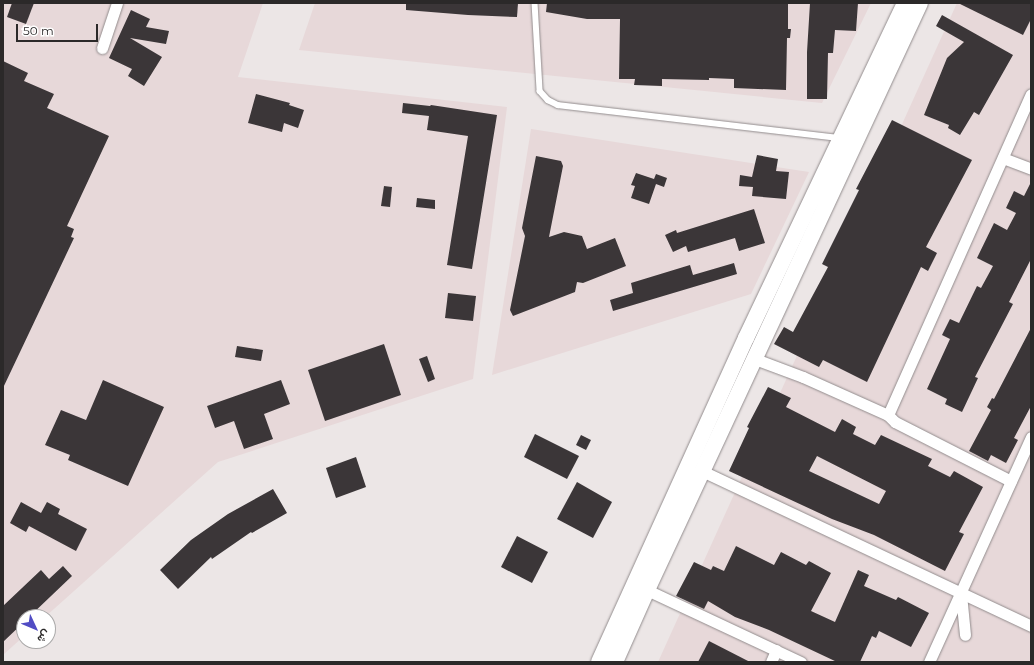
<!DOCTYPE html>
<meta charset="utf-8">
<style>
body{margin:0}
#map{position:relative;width:1034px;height:665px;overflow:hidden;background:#ece6e6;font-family:Montserrat,Vazirmatn,sans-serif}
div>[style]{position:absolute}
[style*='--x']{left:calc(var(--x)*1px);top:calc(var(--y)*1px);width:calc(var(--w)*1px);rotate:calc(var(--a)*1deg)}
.built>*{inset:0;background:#e7d8d9}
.building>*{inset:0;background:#3b3638}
.roads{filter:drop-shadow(0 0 1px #928c8d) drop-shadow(0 0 1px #928c8d)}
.lane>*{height:5.5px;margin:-2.75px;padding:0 2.75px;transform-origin:2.75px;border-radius:2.75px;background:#fff}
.street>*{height:11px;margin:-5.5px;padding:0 5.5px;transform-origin:5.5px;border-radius:5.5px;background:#fff}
.secondary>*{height:16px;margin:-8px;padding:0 8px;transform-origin:8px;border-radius:8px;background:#fff}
span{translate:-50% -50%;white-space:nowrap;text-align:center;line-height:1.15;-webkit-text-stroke:4px #fff;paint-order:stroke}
.frame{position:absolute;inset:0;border:4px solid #2b2929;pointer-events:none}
.north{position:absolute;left:16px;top:609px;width:40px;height:40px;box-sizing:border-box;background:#fff;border:1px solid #aaa9a9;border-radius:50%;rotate:134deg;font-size:11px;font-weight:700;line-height:16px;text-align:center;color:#2b2929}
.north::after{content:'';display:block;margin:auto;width:14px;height:18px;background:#514cc4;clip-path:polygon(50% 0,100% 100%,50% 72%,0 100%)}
.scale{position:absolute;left:16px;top:24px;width:82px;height:18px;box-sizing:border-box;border:2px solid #2b2929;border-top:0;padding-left:5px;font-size:12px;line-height:14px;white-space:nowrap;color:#2b2929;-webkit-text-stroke:3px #fff;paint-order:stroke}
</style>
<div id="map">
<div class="built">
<i style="clip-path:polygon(3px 3px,263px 3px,238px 77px,507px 107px,473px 379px,218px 462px,45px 617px,24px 617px,24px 636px,3px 655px)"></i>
<i style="clip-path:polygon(315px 3px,871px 3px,822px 103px,299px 50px)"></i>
<i style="clip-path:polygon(957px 3px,1031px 3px,1031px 662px,658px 662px)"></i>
<i style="clip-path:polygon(531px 129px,809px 172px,751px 294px,492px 375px)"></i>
</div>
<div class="building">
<i style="clip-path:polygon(12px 3px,34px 3px,26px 24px,7px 17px)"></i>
<i style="clip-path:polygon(406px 3px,518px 3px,517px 17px,468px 15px,406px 10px)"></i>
<i style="clip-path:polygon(547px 3px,788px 3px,788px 29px,791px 29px,790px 38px,787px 38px,786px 90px,734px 88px,734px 79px,709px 78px,709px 80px,662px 79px,662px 86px,634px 85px,635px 79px,619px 79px,620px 19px,587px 19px,546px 12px)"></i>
<i style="clip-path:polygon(810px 3px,858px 3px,856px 31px,835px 30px,833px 53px,828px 53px,827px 99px,807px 99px,807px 52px)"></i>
<i style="clip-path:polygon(958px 3px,1031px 3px,1031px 19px,1023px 35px)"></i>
<i style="clip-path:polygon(131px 10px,150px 19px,146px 27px,169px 31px,166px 44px,130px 38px,162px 57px,144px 86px,128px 76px,132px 69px,109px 58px)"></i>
<i style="clip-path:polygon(942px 15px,1013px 55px,979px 115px,974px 112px,960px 135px,948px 128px,949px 125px,924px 115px,947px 58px,964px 42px,936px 26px)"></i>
<i style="clip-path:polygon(3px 61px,28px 73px,24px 81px,54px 94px,47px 108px,109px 136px,67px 226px,74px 229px,71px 237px,74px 238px,3px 388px)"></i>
<i style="clip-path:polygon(256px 94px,290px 103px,289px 105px,304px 110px,298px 128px,284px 123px,282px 132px,248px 123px)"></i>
<i style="clip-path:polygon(403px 103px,430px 106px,431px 105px,497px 115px,472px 269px,447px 265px,468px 136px,427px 130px,429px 116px,402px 113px)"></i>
<i style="clip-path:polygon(892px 120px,972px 160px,926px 247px,937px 253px,928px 271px,921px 267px,867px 382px,823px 360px,819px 367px,774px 344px,784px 327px,793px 332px,828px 267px,822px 264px,859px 190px,856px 189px)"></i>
<i style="clip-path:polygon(757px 155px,778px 159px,776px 171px,789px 172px,786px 199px,752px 196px,753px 187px,739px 186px,740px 175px,752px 177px)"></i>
<i style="clip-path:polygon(536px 156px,561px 161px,563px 166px,549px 237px,564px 232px,582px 236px,587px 249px,615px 238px,626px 266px,583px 283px,577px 282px,575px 292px,513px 316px,510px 310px,525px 236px,522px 228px)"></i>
<i style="clip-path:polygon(636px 173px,654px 179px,656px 174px,667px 178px,664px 187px,656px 184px,649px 204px,631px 198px,635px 186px,631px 185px)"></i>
<i style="clip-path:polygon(1031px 182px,1031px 259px,1009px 302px,1013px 304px,975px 377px,978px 378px,962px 412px,945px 404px,947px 399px,927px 389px,950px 339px,942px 335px,950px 319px,959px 323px,977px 286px,981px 288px,993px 266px,977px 258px,994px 223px,1007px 230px,1016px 213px,1006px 208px,1014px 191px,1024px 196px)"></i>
<i style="clip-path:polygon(384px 186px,392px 187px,390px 207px,381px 206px)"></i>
<i style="clip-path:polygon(417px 198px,435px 200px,435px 209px,416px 207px)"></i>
<i style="clip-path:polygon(754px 209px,765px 243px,739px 251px,735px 238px,688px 252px,686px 246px,673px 252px,665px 235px,676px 230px,677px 233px)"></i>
<i style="clip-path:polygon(734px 263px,737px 274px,613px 311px,610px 300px,633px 293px,631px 283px,690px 265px,693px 275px)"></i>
<i style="clip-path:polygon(448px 293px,476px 296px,473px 321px,445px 318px)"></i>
<i style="clip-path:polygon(1031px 328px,1031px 406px,1014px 438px,1018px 440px,1006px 463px,991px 455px,988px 461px,969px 451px,991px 410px,987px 407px,992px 398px,994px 399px)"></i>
<i style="clip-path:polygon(384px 344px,401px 395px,325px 421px,308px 370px)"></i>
<i style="clip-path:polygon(237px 346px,263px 350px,261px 361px,235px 357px)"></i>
<i style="clip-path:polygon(427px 356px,435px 379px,428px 382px,419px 359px)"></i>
<i style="clip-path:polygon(103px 380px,164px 407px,128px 486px,68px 460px,70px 455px,45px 445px,61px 410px,86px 420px)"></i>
<i style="clip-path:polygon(281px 380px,290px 404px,264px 414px,273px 439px,244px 449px,234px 421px,215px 428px,207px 406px)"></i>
<i style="clip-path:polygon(evenodd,768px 387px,791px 398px,786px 407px,835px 432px,842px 419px,856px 427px,853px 434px,875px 445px,881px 435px,932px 459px,928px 466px,950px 477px,954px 471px,983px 487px,959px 532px,964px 534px,945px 571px,874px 535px,832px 519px,729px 471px,749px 428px,747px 427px,768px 387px,817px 456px,886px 491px,879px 504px,809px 471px,817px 456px)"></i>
<i style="clip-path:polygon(535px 434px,579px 456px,567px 479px,524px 457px)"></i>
<i style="clip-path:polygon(581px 435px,591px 440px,586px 450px,576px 445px)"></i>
<i style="clip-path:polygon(356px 457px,366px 487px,336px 498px,326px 468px)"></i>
<i style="clip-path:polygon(577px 482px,612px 502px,593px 538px,557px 519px)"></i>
<i style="clip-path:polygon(273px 489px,287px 513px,252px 533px,251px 532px,212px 559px,211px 557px,178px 589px,160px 570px,191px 540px,228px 514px)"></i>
<i style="clip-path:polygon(21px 502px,41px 513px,47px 502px,60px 509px,58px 514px,87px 529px,76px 551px,29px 526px,26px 532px,10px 523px)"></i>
<i style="clip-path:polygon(517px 536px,548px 552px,532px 583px,501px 567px)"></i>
<i style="clip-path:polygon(736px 546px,774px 565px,781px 552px,806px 565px,809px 561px,831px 573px,811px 611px,835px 622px,858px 570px,869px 575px,864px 586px,896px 600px,898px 597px,929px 613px,911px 647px,879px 631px,876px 638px,872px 636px,860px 662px,837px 662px,769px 630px,735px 617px,708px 601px,704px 609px,676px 596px,694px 562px,711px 570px,713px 566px,724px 571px)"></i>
<i style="clip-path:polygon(63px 566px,72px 576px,29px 617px,24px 617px,24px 622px,3px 642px,3px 606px,41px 570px,49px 579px)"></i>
<i style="clip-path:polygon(709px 641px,750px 662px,698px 662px)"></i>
</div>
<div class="roads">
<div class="lane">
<i style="--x:535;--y:3;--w:88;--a:86.7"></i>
<i style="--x:540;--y:91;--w:12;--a:48"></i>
<i style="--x:548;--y:100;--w:11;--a:27"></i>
<i style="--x:558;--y:105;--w:284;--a:6.7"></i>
</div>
<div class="street">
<i style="--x:102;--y:48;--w:47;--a:-71.6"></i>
<i style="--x:1003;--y:158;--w:30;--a:21"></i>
<i style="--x:755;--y:359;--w:51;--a:20.6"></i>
<i style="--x:803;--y:377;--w:93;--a:24.1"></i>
<i style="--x:888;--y:415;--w:10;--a:45"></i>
<i style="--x:895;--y:422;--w:130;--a:27"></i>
<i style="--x:888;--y:415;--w:351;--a:-66"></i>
<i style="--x:702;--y:471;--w:364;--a:25.2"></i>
<i style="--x:647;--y:590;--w:170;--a:25.1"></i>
<i style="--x:961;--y:594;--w:41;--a:84.4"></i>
<i style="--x:771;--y:662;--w:13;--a:-67"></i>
<i style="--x:929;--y:662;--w:247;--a:-65.6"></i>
</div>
<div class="secondary">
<i style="--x:599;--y:662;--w:356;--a:-65.6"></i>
<i style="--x:746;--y:338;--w:371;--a:-64.6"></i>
<i style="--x:615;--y:662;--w:79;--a:-66"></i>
<i style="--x:647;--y:590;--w:647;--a:-65.06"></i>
</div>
</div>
<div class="frame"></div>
<div class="north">ش</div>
<div class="scale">50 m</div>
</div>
